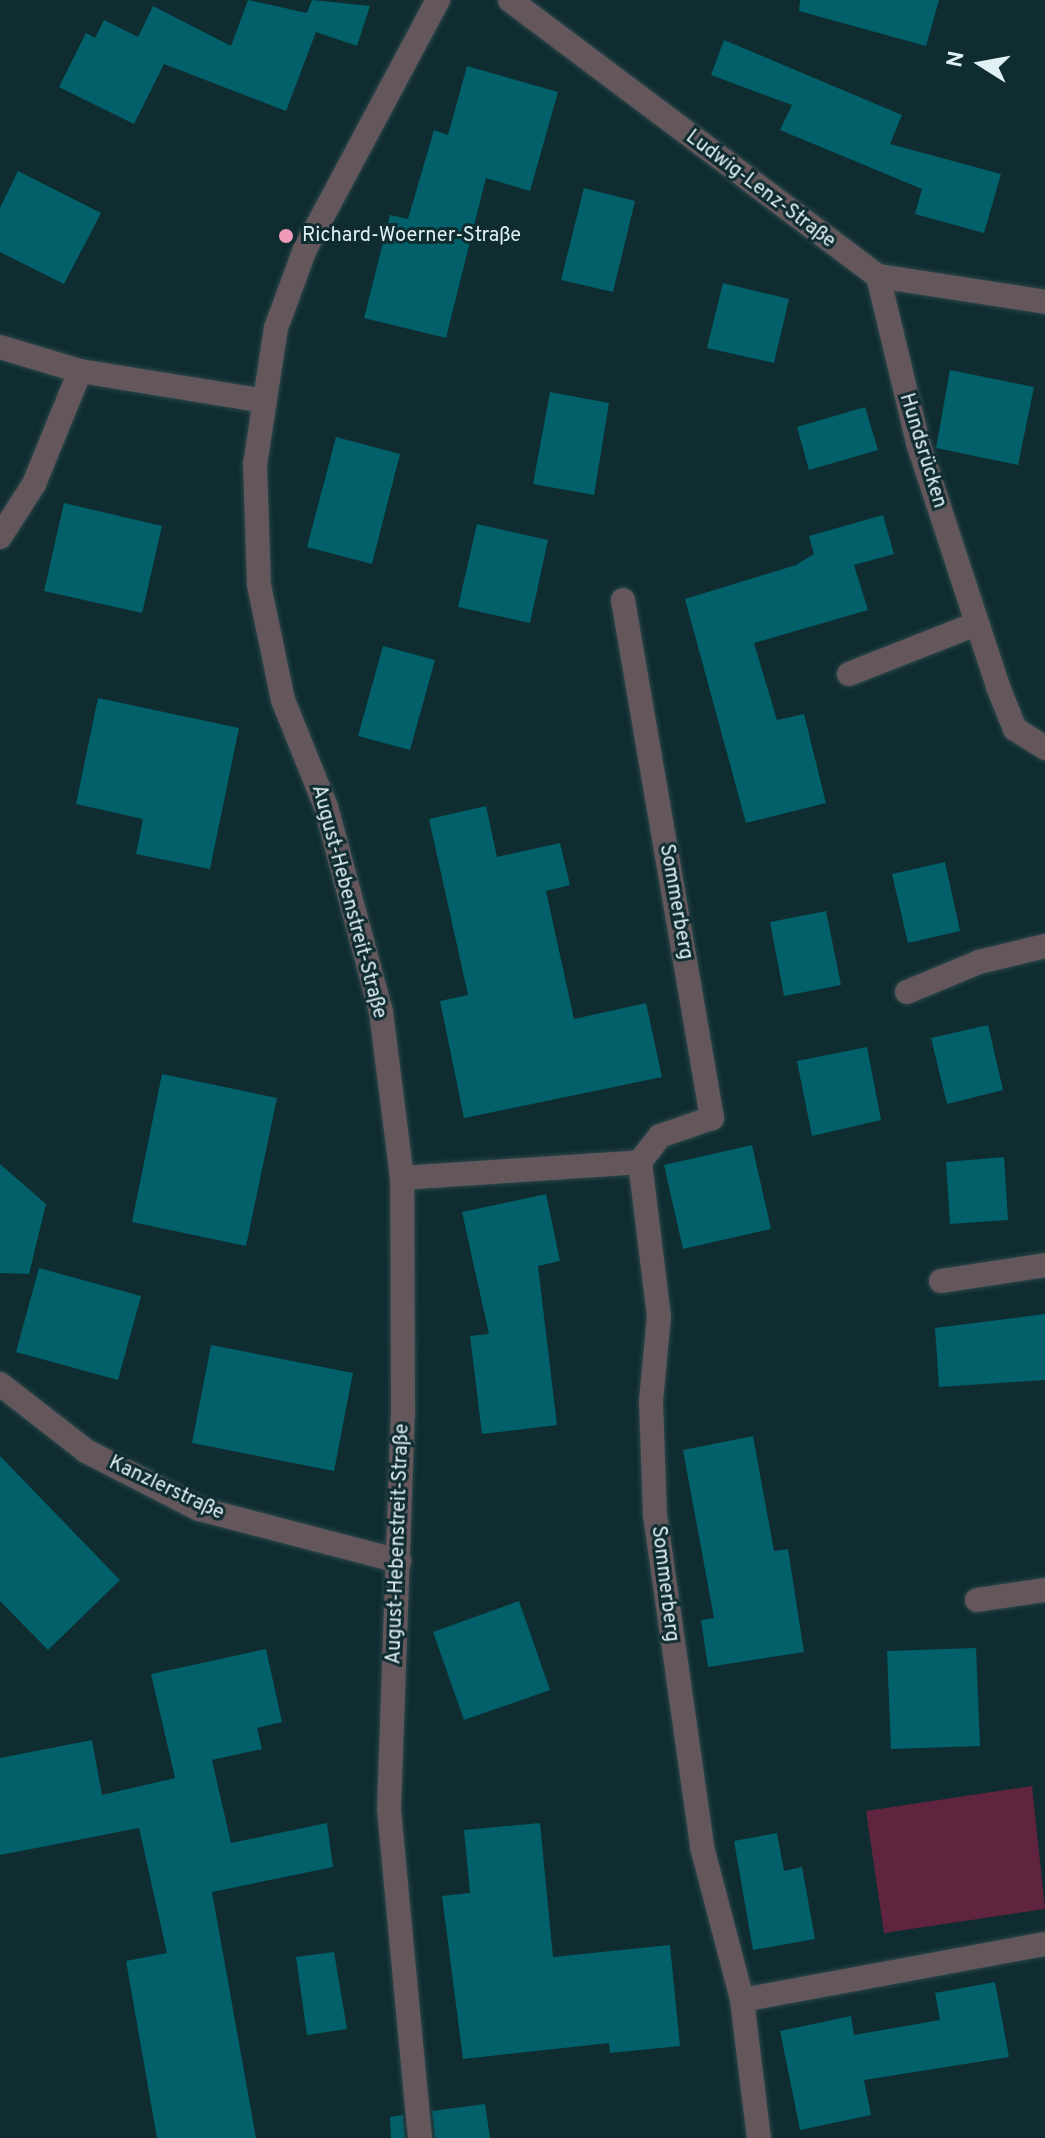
<!DOCTYPE html>
<meta charset="utf-8">
<style>
body{margin:0}
#map{position:relative;width:1045px;height:2138px;overflow:hidden;background:#0f2c30;font-family:Overpass,sans-serif}
div>[style]{position:absolute}
[style*='--x']{left:calc(var(--x)*1px);top:calc(var(--y)*1px);width:calc(var(--w)*1px);rotate:calc(var(--a)*1deg)}
.green>*{inset:0;background:#60253e}
.building>*{inset:0;background:#01606a}
.roads{filter:drop-shadow(0 0 2px #2c474b) drop-shadow(0 0 2px #2c474b)}
.minor>*{height:24px;margin:-12px;padding:0 12px;transform-origin:12px;border-radius:12px;background:#63575b}
.dots>*{width:22px;height:22px;translate:-50% -50%;box-sizing:border-box;border:4px solid #0f2c30;border-radius:50%}
span{translate:-50% -50%;white-space:nowrap;text-align:center;line-height:1.15;-webkit-text-stroke:6px #0f2c30;paint-order:stroke}
.street-label{font-size:20px;color:#e0f0f3}
.poi-label{font-size:20px;color:#e0f0f3}
.left{translate:0 -50%;text-align:left}
.north{position:absolute;left:941px;top:24px;width:80px;height:80px;-webkit-text-stroke:6px #0f2c30;paint-order:stroke;rotate:281deg;font-size:22px;font-weight:700;line-height:32px;text-align:center;color:#e0f0f3}
.north::after{content:'';display:block;margin:auto;width:28px;height:36px;background:#e0f0f3;clip-path:polygon(50% 0,100% 100%,50% 72%,0 100%)}
</style>
<div id="map">
<div class="green">
<i style="clip-path:polygon(1032px 1786px,1045px 1909px,884px 1933px,866px 1811px)"></i>
</div>
<div class="building">
<i style="clip-path:polygon(248px 0,307px 13px,312px 0,370px 6px,357px 46px,316px 32px,286px 111px,164px 64px,134px 124px,59px 87px,86px 33px,95px 38px,104px 20px,138px 37px,153px 6px,231px 46px)"></i>
<i style="clip-path:polygon(800px 0,939px 0,926px 46px,799px 11px)"></i>
<i style="clip-path:polygon(724px 40px,902px 115px,890px 144px,1001px 174px,984px 233px,915px 214px,922px 189px,780px 130px,792px 105px,711px 75px)"></i>
<i style="clip-path:polygon(467px 66px,558px 92px,530px 191px,486px 178px,446px 338px,364px 318px,390px 215px,408px 219px,434px 130px,448px 135px)"></i>
<i style="clip-path:polygon(18px 171px,101px 213px,64px 284px,0 252px,0 208px)"></i>
<i style="clip-path:polygon(584px 188px,635px 201px,613px 292px,561px 280px)"></i>
<i style="clip-path:polygon(723px 283px,789px 299px,774px 363px,707px 348px)"></i>
<i style="clip-path:polygon(950px 370px,1034px 387px,1018px 465px,936px 448px)"></i>
<i style="clip-path:polygon(550px 392px,609px 403px,594px 495px,533px 484px)"></i>
<i style="clip-path:polygon(865px 407px,878px 450px,809px 470px,797px 427px)"></i>
<i style="clip-path:polygon(336px 437px,400px 454px,372px 564px,307px 547px)"></i>
<i style="clip-path:polygon(64px 503px,162px 526px,142px 613px,44px 591px)"></i>
<i style="clip-path:polygon(883px 515px,894px 554px,854px 565px,868px 610px,754px 643px,777px 720px,804px 714px,826px 803px,746px 823px,685px 599px,796px 565px,814px 554px,809px 536px)"></i>
<i style="clip-path:polygon(477px 524px,548px 540px,530px 623px,458px 607px)"></i>
<i style="clip-path:polygon(383px 646px,435px 660px,410px 750px,358px 736px)"></i>
<i style="clip-path:polygon(98px 698px,239px 728px,210px 869px,136px 854px,143px 819px,76px 804px)"></i>
<i style="clip-path:polygon(486px 806px,497px 857px,560px 843px,570px 885px,546px 891px,574px 1019px,646px 1003px,662px 1077px,464px 1118px,440px 1001px,468px 995px,429px 819px)"></i>
<i style="clip-path:polygon(945px 862px,960px 931px,908px 943px,892px 874px)"></i>
<i style="clip-path:polygon(826px 911px,841px 985px,784px 996px,770px 922px)"></i>
<i style="clip-path:polygon(988px 1025px,1003px 1090px,947px 1104px,931px 1038px)"></i>
<i style="clip-path:polygon(867px 1047px,881px 1120px,812px 1136px,797px 1061px)"></i>
<i style="clip-path:polygon(162px 1074px,277px 1098px,246px 1246px,132px 1222px)"></i>
<i style="clip-path:polygon(752px 1145px,771px 1229px,683px 1249px,664px 1165px)"></i>
<i style="clip-path:polygon(1004px 1157px,1008px 1220px,950px 1224px,946px 1162px)"></i>
<i style="clip-path:polygon(0 1164px,46px 1204px,29px 1274px,0 1273px)"></i>
<i style="clip-path:polygon(546px 1194px,560px 1261px,538px 1266px,557px 1425px,482px 1434px,470px 1336px,489px 1334px,462px 1212px)"></i>
<i style="clip-path:polygon(39px 1268px,141px 1296px,118px 1380px,16px 1352px)"></i>
<i style="clip-path:polygon(1045px 1314px,1045px 1380px,939px 1387px,935px 1328px)"></i>
<i style="clip-path:polygon(211px 1345px,353px 1373px,334px 1471px,192px 1443px)"></i>
<i style="clip-path:polygon(753px 1436px,774px 1551px,788px 1549px,804px 1652px,708px 1667px,701px 1620px,714px 1618px,683px 1450px)"></i>
<i style="clip-path:polygon(0 1456px,120px 1580px,48px 1650px,0 1601px)"></i>
<i style="clip-path:polygon(519px 1601px,550px 1690px,464px 1720px,433px 1632px)"></i>
<i style="clip-path:polygon(976px 1648px,980px 1746px,891px 1749px,887px 1651px)"></i>
<i style="clip-path:polygon(266px 1649px,282px 1722px,257px 1728px,262px 1749px,212px 1760px,231px 1843px,327px 1823px,333px 1867px,212px 1892px,256px 2138px,157px 2138px,126px 1961px,167px 1953px,139px 1828px,0 1855px,0 1758px,92px 1740px,102px 1795px,175px 1778px,151px 1674px)"></i>
<i style="clip-path:polygon(540px 1823px,553px 1957px,670px 1945px,680px 2046px,610px 2053px,609px 2043px,463px 2059px,442px 1896px,470px 1893px,464px 1830px)"></i>
<i style="clip-path:polygon(777px 1833px,784px 1871px,802px 1867px,815px 1939px,753px 1950px,734px 1841px)"></i>
<i style="clip-path:polygon(334px 1952px,347px 2029px,307px 2035px,296px 1957px)"></i>
<i style="clip-path:polygon(995px 1982px,1009px 2057px,864px 2080px,871px 2115px,800px 2130px,780px 2031px,851px 2016px,854px 2035px,940px 2020px,935px 1993px)"></i>
<i style="clip-path:polygon(485px 2104px,490px 2138px,435px 2138px,432px 2111px)"></i>
<i style="clip-path:polygon(403px 2115px,405px 2138px,391px 2138px,390px 2117px)"></i>
</div>
<div class="roads">
<div class="minor">
<i style="--x:510;--y:0;--w:460;--a:36.9"></i>
<i style="--x:878;--y:276;--w:169;--a:8.8"></i>
<i style="--x:878;--y:276;--w:172;--a:76.5"></i>
<i style="--x:918;--y:443;--w:257;--a:71.8"></i>
<i style="--x:998;--y:687;--w:45;--a:68"></i>
<i style="--x:1015;--y:729;--w:36;--a:32"></i>
<i style="--x:0;--y:347;--w:84;--a:16.7"></i>
<i style="--x:80;--y:371;--w:182;--a:9.2"></i>
<i style="--x:0;--y:537;--w:63;--a:-57.3"></i>
<i style="--x:34;--y:484;--w:122;--a:-67.8"></i>
<i style="--x:623;--y:600;--w:526;--a:80.25"></i>
<i style="--x:712;--y:1118;--w:55;--a:160.9"></i>
<i style="--x:660;--y:1136;--w:33;--a:128"></i>
<i style="--x:849;--y:674;--w:136;--a:-21.5"></i>
<i style="--x:907;--y:992;--w:78;--a:-22.6"></i>
<i style="--x:979;--y:962;--w:68;--a:-13.6"></i>
<i style="--x:402;--y:1178;--w:239;--a:-3.8"></i>
<i style="--x:640;--y:1162;--w:155;--a:83"></i>
<i style="--x:659;--y:1316;--w:85;--a:95.4"></i>
<i style="--x:651;--y:1401;--w:114;--a:88"></i>
<i style="--x:655;--y:1515;--w:335;--a:81.9"></i>
<i style="--x:702;--y:1847;--w:158;--a:75.3"></i>
<i style="--x:742;--y:2000;--w:139;--a:83"></i>
<i style="--x:941;--y:1281;--w:105;--a:-8.7"></i>
<i style="--x:0;--y:1384;--w:109;--a:37.9"></i>
<i style="--x:86;--y:1451;--w:127;--a:27.2"></i>
<i style="--x:199;--y:1509;--w:207;--a:14.6"></i>
<i style="--x:977;--y:1600;--w:69;--a:-8.4"></i>
<i style="--x:742;--y:2000;--w:308;--a:-10.5"></i>
<i style="--x:420;--y:2138;--w:330;--a:-95.4"></i>
<i style="--x:389;--y:1809;--w:394;--a:-88"></i>
<i style="--x:403;--y:1415;--w:237;--a:-90.2"></i>
<i style="--x:402;--y:1178;--w:167;--a:-97.2"></i>
<i style="--x:381;--y:1012;--w:212;--a:-105"></i>
<i style="--x:326;--y:807;--w:115;--a:-111.9"></i>
<i style="--x:283;--y:700;--w:117;--a:-101.8"></i>
<i style="--x:259;--y:585;--w:120;--a:-91.9"></i>
<i style="--x:255;--y:465;--w:139;--a:-81.3"></i>
<i style="--x:276;--y:328;--w:84;--a:-69.8"></i>
<i style="--x:305;--y:249;--w:282;--a:-61.9"></i>
</div>
</div>
<div class="dots">
<i style="left:286px;top:236px;background:#ef9ab9"></i>
</div>
<div class="street-label">
<span style="left:760px;top:190px;rotate:37deg">Ludwig-Lenz-Straße</span>
<span style="left:922px;top:451px;rotate:73deg">Hundsrücken</span>
<span style="left:348px;top:902px;rotate:75deg">August-Hebenstreit-Straße</span>
<span style="left:675px;top:902px;rotate:80deg">Sommerberg</span>
<span style="left:166px;top:1489px;rotate:25deg">Kanzlerstraße</span>
<span style="left:399px;top:1544px;rotate:-88deg">August-Hebenstreit-Straße</span>
<span style="left:664px;top:1584px;rotate:83deg">Sommerberg</span>
</div>
<div class="poi-label">
<span class="left" style="left:302px;top:236px">Richard-Woerner-Straße</span>
</div>
<div class="north">N</div>
</div>
